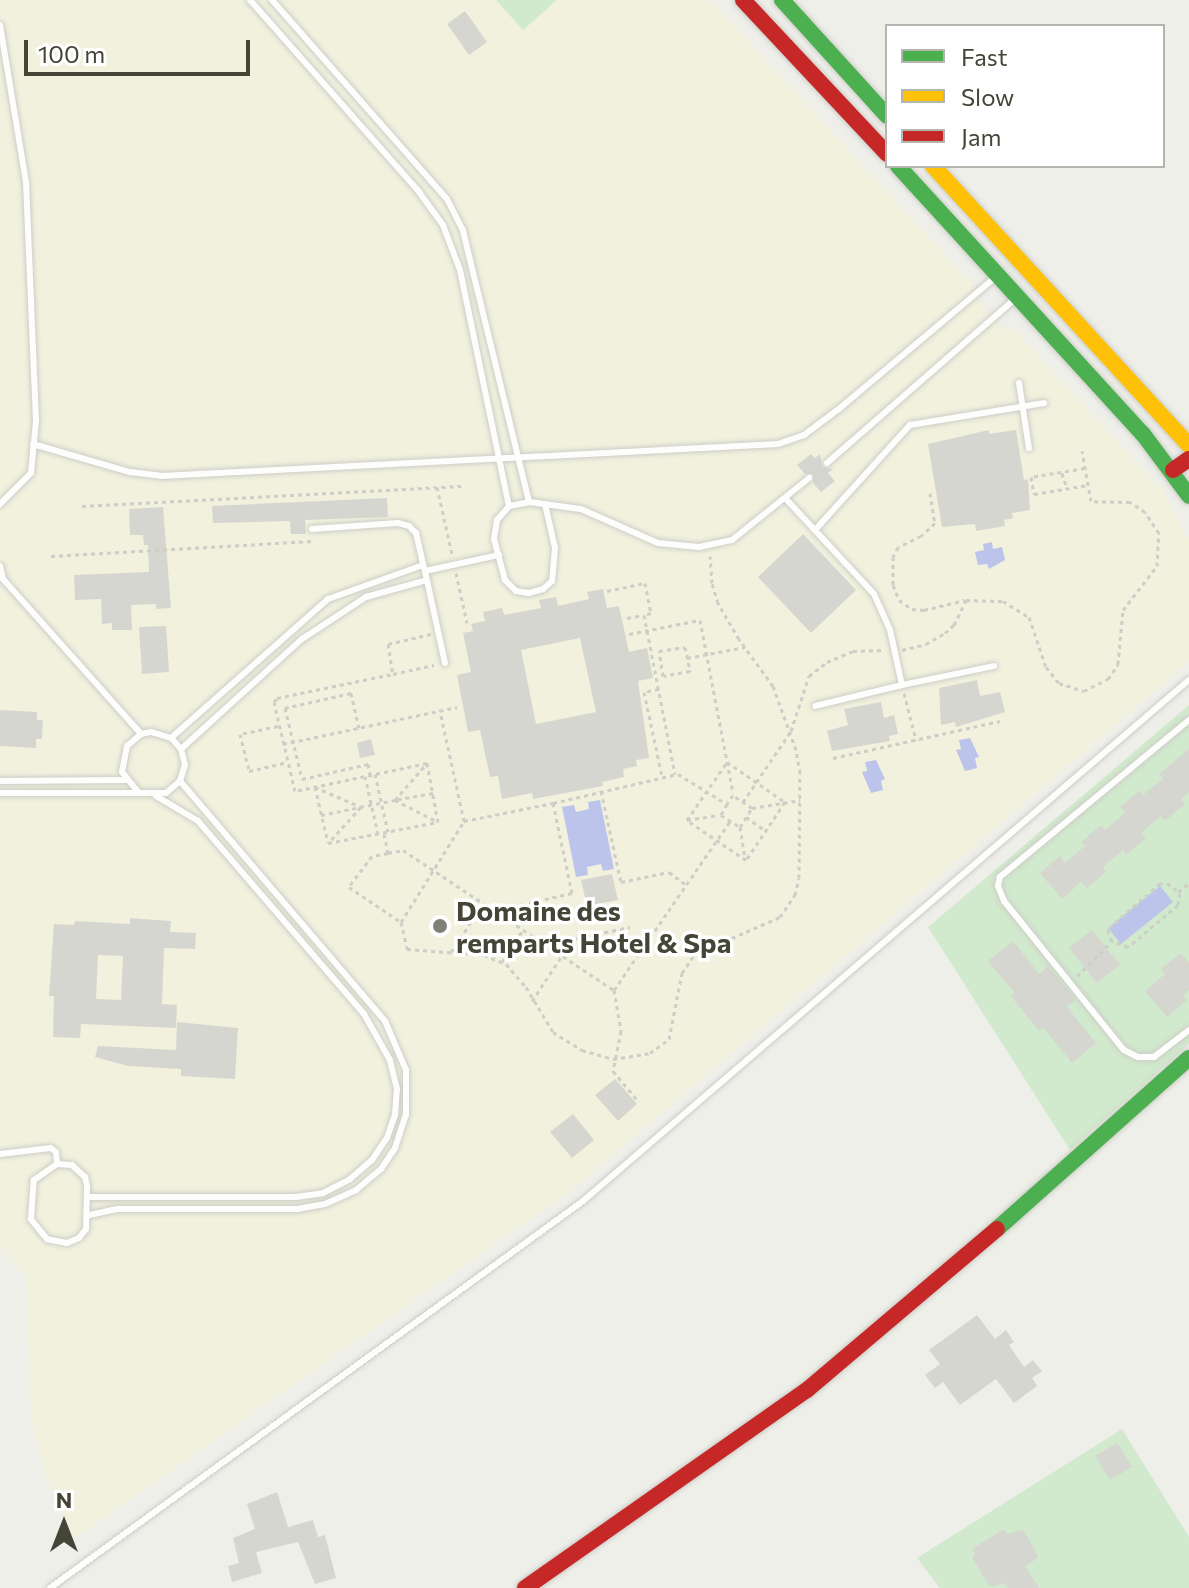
<!DOCTYPE html>
<style>
body{margin:0}
#map{position:relative;width:1189px;height:1588px;overflow:hidden;background:#efefea;font-family:Commissioner,sans-serif}
div>[style]{position:absolute}
[style*='--x']{left:calc(var(--x)*1px);top:calc(var(--y)*1px);width:calc(var(--w)*1px);rotate:calc(var(--a)*1deg)}
.commercial>*{inset:0;background:#f1f1de}
.green>*{inset:0;background:#d1e9cc}
.water>*{inset:0;background:#bdc4eb}
.building>*{inset:0;background:#d6d6d0}
.path>*{height:3px;margin-top:-1.5px;transform-origin:0;background:repeating-linear-gradient(90deg,#cdcec7 0 4px,transparent 0 8px)}
.roads{filter:drop-shadow(0 0 2px #cdcdc8) drop-shadow(0 0 2px #cdcdc8)}
.lane>*{height:6px;margin:-3px;padding:0 3px;transform-origin:3px;border-radius:3px;background:#fdfdfc}
.fast>*{height:16px;margin:-8px;padding:0 8px;transform-origin:8px;border-radius:8px;background:#4caf50}
.slow>*{height:16px;margin:-8px;padding:0 8px;transform-origin:8px;border-radius:8px;background:#ffc107}
.jam>*{height:16px;margin:-8px;padding:0 8px;transform-origin:8px;border-radius:8px;background:#c62828}
.dots>*{width:22px;height:22px;translate:-50% -50%;box-sizing:border-box;border:4px solid #fff;border-radius:50%}
span{translate:-50% -50%;white-space:nowrap;text-align:center;line-height:1.15;-webkit-text-stroke:7px #fff;paint-order:stroke}
.poi-label{font-size:28px;color:#444537;font-weight:700}
.left{translate:0 -50%;text-align:left}
.legend{position:absolute;left:885px;top:24px;width:280px;height:144px;box-sizing:border-box;background:#fff;border:2px solid #b4b5af;margin:0;padding:10px 14px;list-style:none;font-size:24px;color:#444537}
.legend li{display:flex;align-items:center;gap:16px;height:40px}
.legend b{width:40px;border:2px solid #b4b5af}
.north{position:absolute;left:24px;top:1484px;width:80px;height:80px;-webkit-text-stroke:6px #fff;paint-order:stroke;rotate:0deg;font-size:22px;font-weight:700;line-height:32px;text-align:center;color:#444537}
.north::after{content:'';display:block;margin:auto;width:28px;height:36px;background:#444537;clip-path:polygon(50% 0,100% 100%,50% 72%,0 100%)}
.scale{position:absolute;left:24px;top:40px;width:226px;height:36px;box-sizing:border-box;border:4px solid #444537;border-top:0;padding-left:10px;font-size:24px;line-height:28px;white-space:nowrap;color:#444537;-webkit-text-stroke:6px #fff;paint-order:stroke}
</style>
<div id="map">
<div class="commercial">
<i style="clip-path:polygon(0 0,711px 0,970px 282px,984px 308px,1006px 331px,1012px 327px,1163px 491px,1189px 540px,1189px 662px,572px 1190px,74px 1539px,46px 1477px,31px 1420px,26px 1277px,0 1246px)"></i>
</div>
<div class="green">
<i style="clip-path:polygon(496px 0,557px 0,523px 30px)"></i>
<i style="clip-path:polygon(1189px 705px,1189px 1044px,1070px 1150px,928px 927px)"></i>
<i style="clip-path:polygon(1122px 1429px,1189px 1537px,1189px 1588px,940px 1588px,917px 1558px)"></i>
</div>
<div class="water">
<i style="clip-path:polygon(992px 542px,993px 549px,1002px 547px,1005px 560px,989px 569px,987px 564px,978px 565px,975px 552px,984px 550px,983px 544px)"></i>
<i style="clip-path:polygon(970px 738px,979px 757px,975px 758px,977px 768px,965px 771px,956px 750px,961px 749px,959px 740px)"></i>
<i style="clip-path:polygon(876px 760px,885px 779px,881px 781px,883px 790px,871px 793px,862px 772px,867px 771px,865px 762px)"></i>
<i style="clip-path:polygon(600px 800px,614px 869px,603px 871px,601px 864px,587px 867px,588px 875px,576px 877px,562px 807px,574px 805px,576px 812px,589px 809px,588px 802px)"></i>
<i style="clip-path:polygon(1160px 886px,1173px 902px,1121px 944px,1108px 928px)"></i>
</div>
<div class="building">
<i style="clip-path:polygon(465px 11px,487px 42px,469px 55px,447px 24px)"></i>
<i style="clip-path:polygon(989px 430px,989px 434px,1016px 430px,1024px 480px,1028px 479px,1030px 510px,1012px 513px,1013px 518px,1004px 520px,1005px 526px,976px 531px,975px 524px,942px 527px,928px 444px)"></i>
<i style="clip-path:polygon(811px 454px,815px 458px,820px 454px,823px 467px,833px 469px,828px 473px,835px 481px,821px 492px,813px 483px,813px 474px,805px 474px,797px 465px)"></i>
<i style="clip-path:polygon(387px 498px,388px 517px,305px 520px,306px 534px,291px 534px,290px 521px,213px 523px,212px 506px)"></i>
<i style="clip-path:polygon(163px 507px,171px 608px,156px 609px,156px 604px,131px 605px,132px 630px,112px 630px,112px 623px,102px 624px,101px 599px,75px 600px,74px 575px,149px 572px,148px 545px,144px 545px,143px 535px,130px 535px,129px 509px)"></i>
<i style="clip-path:polygon(803px 534px,856px 590px,811px 633px,758px 577px)"></i>
<i style="clip-path:polygon(evenodd,603px 589px,607px 608px,619px 606px,629px 652px,647px 648px,653px 678px,638px 681px,649px 758px,636px 760px,637px 766px,623px 769px,624px 777px,602px 782px,603px 786px,533px 799px,532px 793px,502px 799px,498px 776px,490px 777px,480px 730px,468px 732px,457px 675px,471px 672px,463px 633px,473px 631px,471px 624px,485px 621px,483px 612px,502px 608px,504px 615px,541px 608px,539px 600px,556px 597px,558px 606px,589px 599px,587px 592px,603px 589px,580px 638px,596px 712px,536px 724px,521px 650px,580px 638px)"></i>
<i style="clip-path:polygon(166px 626px,169px 672px,142px 674px,139px 627px)"></i>
<i style="clip-path:polygon(977px 680px,980px 696px,1000px 692px,1005px 712px,956px 727px,955px 722px,941px 725px,939px 688px)"></i>
<i style="clip-path:polygon(881px 702px,884px 718px,894px 715px,898px 734px,889px 736px,890px 741px,832px 751px,827px 731px,848px 725px,844px 709px)"></i>
<i style="clip-path:polygon(0 710px,37px 712px,37px 720px,43px 720px,42px 739px,36px 739px,36px 748px,0 746px)"></i>
<i style="clip-path:polygon(371px 739px,375px 755px,360px 758px,357px 743px)"></i>
<i style="clip-path:polygon(1189px 749px,1189px 792px,1181px 799px,1185px 804px,1165px 821px,1161px 816px,1141px 833px,1146px 838px,1126px 855px,1123px 850px,1103px 867px,1106px 872px,1087px 888px,1081px 882px,1062px 899px,1040px 873px,1060px 856px,1065px 863px,1085px 846px,1081px 842px,1101px 825px,1105px 830px,1125px 813px,1120px 807px,1139px 791px,1143px 795px,1163px 779px,1159px 774px)"></i>
<i style="clip-path:polygon(612px 874px,618px 900px,587px 906px,581px 880px)"></i>
<i style="clip-path:polygon(evenodd,130px 918px,171px 921px,170px 932px,196px 933px,195px 949px,164px 948px,162px 1004px,177px 1005px,176px 1028px,81px 1024px,80px 1038px,53px 1037px,54px 996px,49px 996px,54px 924px,74px 925px,75px 921px,130px 924px,130px 918px,98px 955px,123px 956px,121px 1000px,96px 999px,98px 955px)"></i>
<i style="clip-path:polygon(1092px 930px,1120px 965px,1097px 983px,1069px 948px)"></i>
<i style="clip-path:polygon(1013px 941px,1039px 974px,1048px 966px,1076px 1000px,1067px 1007px,1096px 1043px,1072px 1063px,1043px 1027px,1039px 1031px,1028px 1018px,1011px 996px,1015px 993px,988px 961px)"></i>
<i style="clip-path:polygon(1181px 953px,1189px 963px,1189px 990px,1183px 995px,1187px 1000px,1167px 1017px,1145px 991px,1165px 974px,1161px 969px)"></i>
<i style="clip-path:polygon(177px 1022px,238px 1028px,235px 1079px,181px 1076px,181px 1069px,128px 1066px,95px 1057px,98px 1046px,176px 1050px)"></i>
<i style="clip-path:polygon(615px 1079px,637px 1104px,618px 1121px,595px 1095px)"></i>
<i style="clip-path:polygon(573px 1114px,594px 1140px,572px 1158px,550px 1132px)"></i>
<i style="clip-path:polygon(977px 1315px,995px 1339px,1006px 1330px,1014px 1342px,1009px 1345px,1024px 1367px,1033px 1360px,1042px 1371px,1032px 1378px,1037px 1386px,1014px 1403px,996px 1379px,960px 1405px,943px 1382px,935px 1388px,925px 1375px,940px 1364px,929px 1350px)"></i>
<i style="clip-path:polygon(1117px 1443px,1132px 1467px,1110px 1480px,1095px 1456px)"></i>
<i style="clip-path:polygon(277px 1492px,288px 1527px,313px 1520px,318px 1537px,325px 1535px,336px 1578px,315px 1584px,298px 1542px,256px 1552px,262px 1573px,232px 1582px,228px 1566px,239px 1563px,233px 1538px,255px 1529px,247px 1504px)"></i>
<i style="clip-path:polygon(1004px 1529px,1007px 1534px,1023px 1530px,1030px 1541px,1038px 1558px,1025px 1566px,1039px 1588px,1008px 1588px,1005px 1583px,990px 1587px,972px 1558px,975px 1554px,972px 1549px)"></i>
</div>
<div class="path">
<i style="--x:1085;--y:468;--w:55;--a:170.5"></i>
<i style="--x:1031;--y:477;--w:17;--a:80"></i>
<i style="--x:1034;--y:494;--w:55;--a:-9.5"></i>
<i style="--x:1062;--y:473;--w:16;--a:72"></i>
<i style="--x:437;--y:487;--w:69;--a:77.4"></i>
<i style="--x:930;--y:493;--w:30;--a:81"></i>
<i style="--x:935;--y:523;--w:19;--a:137"></i>
<i style="--x:921;--y:536;--w:25;--a:154"></i>
<i style="--x:898;--y:547;--w:11;--a:117"></i>
<i style="--x:893;--y:557;--w:28;--a:90"></i>
<i style="--x:893;--y:585;--w:16;--a:68"></i>
<i style="--x:899;--y:600;--w:16;--a:35"></i>
<i style="--x:912;--y:609;--w:12;--a:5"></i>
<i style="--x:924;--y:610;--w:42;--a:-13.7"></i>
<i style="--x:82;--y:506;--w:380;--a:-3"></i>
<i style="--x:51;--y:556;--w:262;--a:-3.3"></i>
<i style="--x:456;--y:573;--w:51;--a:77.6"></i>
<i style="--x:607;--y:591;--w:39;--a:-12"></i>
<i style="--x:645;--y:583;--w:31;--a:79"></i>
<i style="--x:651;--y:613;--w:7;--a:164"></i>
<i style="--x:644;--y:615;--w:162;--a:79"></i>
<i style="--x:627;--y:618;--w:17;--a:-10"></i>
<i style="--x:431;--y:634;--w:44;--a:166.9"></i>
<i style="--x:388;--y:644;--w:30;--a:81"></i>
<i style="--x:393;--y:674;--w:42;--a:-12.4"></i>
<i style="--x:629;--y:634;--w:72;--a:-11.2"></i>
<i style="--x:700;--y:620;--w:176;--a:79.2"></i>
<i style="--x:685;--y:647;--w:25;--a:78"></i>
<i style="--x:690;--y:671;--w:27;--a:170"></i>
<i style="--x:663;--y:676;--w:25;--a:-99"></i>
<i style="--x:659;--y:651;--w:26;--a:-9"></i>
<i style="--x:902;--y:650;--w:25;--a:-14"></i>
<i style="--x:926;--y:644;--w:22;--a:-30"></i>
<i style="--x:945;--y:633;--w:12;--a:-42"></i>
<i style="--x:954;--y:625;--w:28;--a:-64"></i>
<i style="--x:966;--y:600;--w:37;--a:2"></i>
<i style="--x:1003;--y:601;--w:31;--a:32"></i>
<i style="--x:1029;--y:617;--w:53;--a:71.2"></i>
<i style="--x:1046;--y:667;--w:21;--a:51"></i>
<i style="--x:1059;--y:683;--w:26;--a:18"></i>
<i style="--x:1084;--y:691;--w:27;--a:-27"></i>
<i style="--x:1108;--y:679;--w:18;--a:-56"></i>
<i style="--x:1118;--y:664;--w:54;--a:-84.7"></i>
<i style="--x:1123;--y:610;--w:56;--a:-52.3"></i>
<i style="--x:1157;--y:566;--w:33;--a:-87"></i>
<i style="--x:1159;--y:533;--w:25;--a:-124"></i>
<i style="--x:1145;--y:512;--w:18;--a:-146"></i>
<i style="--x:1130;--y:502;--w:39;--a:-179"></i>
<i style="--x:1091;--y:501;--w:51;--a:-100.2"></i>
<i style="--x:687;--y:658;--w:59;--a:-10.7"></i>
<i style="--x:659;--y:689;--w:15;--a:169"></i>
<i style="--x:644;--y:692;--w:86;--a:77.9"></i>
<i style="--x:904;--y:693;--w:49;--a:75.7"></i>
<i style="--x:278;--y:726;--w:39;--a:168"></i>
<i style="--x:240;--y:734;--w:38;--a:76"></i>
<i style="--x:249;--y:771;--w:39;--a:-13"></i>
<i style="--x:359;--y:728;--w:36;--a:-103"></i>
<i style="--x:351;--y:693;--w:68;--a:167.2"></i>
<i style="--x:285;--y:708;--w:73;--a:76.5"></i>
<i style="--x:302;--y:779;--w:68;--a:-12.8"></i>
<i style="--x:368;--y:764;--w:11;--a:80"></i>
<i style="--x:283;--y:744;--w:178;--a:-12"></i>
<i style="--x:833;--y:758;--w:171;--a:-12.5"></i>
<i style="--x:727;--y:762;--w:70;--a:34.6"></i>
<i style="--x:785;--y:802;--w:70;--a:123.9"></i>
<i style="--x:746;--y:860;--w:71;--a:-145.9"></i>
<i style="--x:687;--y:820;--w:70;--a:-55.4"></i>
<i style="--x:375;--y:774;--w:59;--a:77.4"></i>
<i style="--x:365;--y:776;--w:59;--a:77.4"></i>
<i style="--x:315;--y:787;--w:57;--a:76.9"></i>
<i style="--x:328;--y:843;--w:112;--a:-10.8"></i>
<i style="--x:438;--y:822;--w:60;--a:-100.6"></i>
<i style="--x:427;--y:763;--w:135;--a:168"></i>
<i style="--x:295;--y:791;--w:91;--a:-103.3"></i>
<i style="--x:274;--y:702;--w:5;--a:-53"></i>
<i style="--x:277;--y:698;--w:118;--a:-11.7"></i>
<i style="--x:315;--y:787;--w:50;--a:23.5"></i>
<i style="--x:361;--y:807;--w:46;--a:132.4"></i>
<i style="--x:601;--y:791;--w:93;--a:77.6"></i>
<i style="--x:621;--y:882;--w:49;--a:-11.8"></i>
<i style="--x:669;--y:872;--w:21;--a:37"></i>
<i style="--x:433;--y:793;--w:39;--a:170"></i>
<i style="--x:395;--y:800;--w:48;--a:27.1"></i>
<i style="--x:743;--y:802;--w:86;--a:-55.9"></i>
<i style="--x:791;--y:731;--w:58;--a:-71.9"></i>
<i style="--x:809;--y:676;--w:23;--a:-38"></i>
<i style="--x:827;--y:662;--w:28;--a:-23"></i>
<i style="--x:853;--y:651;--w:30;--a:-2"></i>
<i style="--x:553;--y:803;--w:128;--a:-13.1"></i>
<i style="--x:678;--y:774;--w:57;--a:31.5"></i>
<i style="--x:727;--y:804;--w:13;--a:119"></i>
<i style="--x:721;--y:815;--w:22;--a:32"></i>
<i style="--x:740;--y:827;--w:22;--a:-58"></i>
<i style="--x:752;--y:808;--w:23;--a:-146"></i>
<i style="--x:733;--y:795;--w:11;--a:124"></i>
<i style="--x:752;--y:808;--w:49;--a:-9.5"></i>
<i style="--x:321;--y:815;--w:76;--a:-11.5"></i>
<i style="--x:395;--y:800;--w:49;--a:-49.1"></i>
<i style="--x:746;--y:817;--w:24;--a:35"></i>
<i style="--x:687;--y:820;--w:32;--a:-9"></i>
<i style="--x:464;--y:821;--w:91;--a:-11.4"></i>
<i style="--x:553;--y:803;--w:92;--a:78.1"></i>
<i style="--x:572;--y:893;--w:80;--a:167"></i>
<i style="--x:740;--y:827;--w:32;--a:81"></i>
<i style="--x:384;--y:834;--w:19;--a:78"></i>
<i style="--x:388;--y:853;--w:16;--a:169"></i>
<i style="--x:372;--y:856;--w:39;--a:127"></i>
<i style="--x:349;--y:887;--w:63;--a:33.9"></i>
<i style="--x:401;--y:922;--w:119;--a:-58"></i>
<i style="--x:464;--y:821;--w:113;--a:-102.3"></i>
<i style="--x:388;--y:853;--w:15;--a:-11"></i>
<i style="--x:403;--y:850;--w:253;--a:33.6"></i>
<i style="--x:614;--y:990;--w:205;--a:-55.5"></i>
<i style="--x:1178;--y:892;--w:14;--a:-39"></i>
<i style="--x:401;--y:922;--w:28;--a:77"></i>
<i style="--x:407;--y:949;--w:77;--a:4.5"></i>
<i style="--x:484;--y:955;--w:24;--a:22"></i>
<i style="--x:506;--y:964;--w:30;--a:49"></i>
<i style="--x:526;--y:987;--w:52;--a:59"></i>
<i style="--x:553;--y:1032;--w:34;--a:32"></i>
<i style="--x:582;--y:1050;--w:32;--a:16"></i>
<i style="--x:613;--y:1059;--w:37;--a:-9"></i>
<i style="--x:650;--y:1053;--w:24;--a:-36"></i>
<i style="--x:669;--y:1039;--w:67;--a:-78.9"></i>
<i style="--x:682;--y:973;--w:23;--a:-56"></i>
<i style="--x:695;--y:954;--w:93;--a:-23.5"></i>
<i style="--x:780;--y:917;--w:27;--a:-56"></i>
<i style="--x:795;--y:895;--w:17;--a:-77"></i>
<i style="--x:799;--y:878;--w:105;--a:-89.5"></i>
<i style="--x:800;--y:773;--w:23;--a:-100"></i>
<i style="--x:796;--y:750;--w:68;--a:-109.8"></i>
<i style="--x:773;--y:686;--w:58;--a:-125.9"></i>
<i style="--x:739;--y:639;--w:42;--a:-120.3"></i>
<i style="--x:718;--y:603;--w:21;--a:-107"></i>
<i style="--x:712;--y:583;--w:27;--a:-94"></i>
<i style="--x:451;--y:952;--w:58;--a:-56.3"></i>
<i style="--x:502;--y:962;--w:38;--a:-57"></i>
<i style="--x:1077;--y:976;--w:49;--a:-45"></i>
<i style="--x:1112;--y:941;--w:9;--a:-117"></i>
<i style="--x:1108;--y:933;--w:5;--a:-79"></i>
<i style="--x:1109;--y:928;--w:67;--a:-41.3"></i>
<i style="--x:1159;--y:884;--w:8;--a:-7"></i>
<i style="--x:1167;--y:883;--w:16;--a:38"></i>
<i style="--x:1180;--y:893;--w:12;--a:99"></i>
<i style="--x:1178;--y:905;--w:65;--a:140"></i>
<i style="--x:1128;--y:947;--w:17;--a:-159"></i>
<i style="--x:614;--y:990;--w:42;--a:80.3"></i>
<i style="--x:621;--y:1031;--w:41;--a:101.3"></i>
<i style="--x:613;--y:1071;--w:40;--a:50"></i>
<i style="--x:532;--y:1001;--w:74;--a:-56.5"></i>
<i style="--x:573;--y:939;--w:58;--a:-11.9"></i>
</div>
<div class="roads">
<div class="lane">
<i style="--x:250;--y:0;--w:256;--a:48.6"></i>
<i style="--x:419;--y:192;--w:41;--a:54"></i>
<i style="--x:443;--y:225;--w:48;--a:69.3"></i>
<i style="--x:460;--y:270;--w:241;--a:78.3"></i>
<i style="--x:272;--y:0;--w:265;--a:48.7"></i>
<i style="--x:447;--y:199;--w:36;--a:63"></i>
<i style="--x:463;--y:231;--w:279;--a:76.3"></i>
<i style="--x:0;--y:25;--w:159;--a:80.6"></i>
<i style="--x:26;--y:182;--w:239;--a:87.6"></i>
<i style="--x:36;--y:421;--w:52;--a:95.5"></i>
<i style="--x:31;--y:473;--w:44;--a:135"></i>
<i style="--x:1019;--y:383;--w:66;--a:81.3"></i>
<i style="--x:33;--y:444;--w:101;--a:16.1"></i>
<i style="--x:130;--y:472;--w:31;--a:7"></i>
<i style="--x:161;--y:476;--w:618;--a:-2.97"></i>
<i style="--x:778;--y:444;--w:28;--a:-19"></i>
<i style="--x:804;--y:435;--w:45;--a:-36.9"></i>
<i style="--x:840;--y:408;--w:205;--a:-40.1"></i>
<i style="--x:827;--y:463;--w:252;--a:-41.1"></i>
<i style="--x:786;--y:499;--w:129;--a:47.2"></i>
<i style="--x:874;--y:594;--w:39;--a:66"></i>
<i style="--x:890;--y:630;--w:56;--a:77.7"></i>
<i style="--x:902;--y:685;--w:89;--a:166.4"></i>
<i style="--x:545;--y:504;--w:45;--a:77.2"></i>
<i style="--x:555;--y:548;--w:33;--a:95"></i>
<i style="--x:552;--y:581;--w:12;--a:138"></i>
<i style="--x:543;--y:589;--w:15;--a:164"></i>
<i style="--x:529;--y:593;--w:13;--a:-171"></i>
<i style="--x:516;--y:591;--w:16;--a:-135"></i>
<i style="--x:505;--y:580;--w:42;--a:-105"></i>
<i style="--x:494;--y:539;--w:19;--a:-81"></i>
<i style="--x:497;--y:520;--w:18;--a:-49"></i>
<i style="--x:509;--y:506;--w:20;--a:-11"></i>
<i style="--x:529;--y:502;--w:52;--a:7.7"></i>
<i style="--x:581;--y:509;--w:84;--a:23.8"></i>
<i style="--x:658;--y:543;--w:41;--a:5.6"></i>
<i style="--x:699;--y:547;--w:34;--a:-12"></i>
<i style="--x:732;--y:540;--w:99;--a:-38.8"></i>
<i style="--x:312;--y:529;--w:86;--a:-4"></i>
<i style="--x:398;--y:523;--w:11;--a:15"></i>
<i style="--x:409;--y:526;--w:10;--a:45"></i>
<i style="--x:416;--y:533;--w:36;--a:77"></i>
<i style="--x:815;--y:530;--w:142;--a:-47.9"></i>
<i style="--x:910;--y:425;--w:136;--a:-9.3"></i>
<i style="--x:0;--y:566;--w:13;--a:77"></i>
<i style="--x:3;--y:579;--w:208;--a:48.3"></i>
<i style="--x:445;--y:663;--w:94;--a:-102.3"></i>
<i style="--x:425;--y:571;--w:76;--a:-12.2"></i>
<i style="--x:902;--y:685;--w:94;--a:-11.7"></i>
<i style="--x:1189;--y:720;--w:246;--a:140.3"></i>
<i style="--x:1000;--y:877;--w:9;--a:103"></i>
<i style="--x:998;--y:886;--w:16;--a:68"></i>
<i style="--x:1004;--y:901;--w:191;--a:51.2"></i>
<i style="--x:1124;--y:1050;--w:16;--a:27"></i>
<i style="--x:1138;--y:1057;--w:16;--a:0"></i>
<i style="--x:1154;--y:1057;--w:44;--a:-37.6"></i>
<i style="--x:171;--y:738;--w:210;--a:-41.5"></i>
<i style="--x:328;--y:599;--w:101;--a:-19.7"></i>
<i style="--x:181;--y:749;--w:164;--a:-42.3"></i>
<i style="--x:302;--y:639;--w:77;--a:-33.3"></i>
<i style="--x:366;--y:597;--w:63;--a:-15.6"></i>
<i style="--x:0;--y:781;--w:125;--a:-0.5"></i>
<i style="--x:0;--y:793;--w:166;--a:0"></i>
<i style="--x:166;--y:793;--w:18;--a:-41"></i>
<i style="--x:180;--y:781;--w:17;--a:-73"></i>
<i style="--x:185;--y:765;--w:16;--a:-104"></i>
<i style="--x:181;--y:749;--w:15;--a:-132"></i>
<i style="--x:171;--y:738;--w:21;--a:-163"></i>
<i style="--x:151;--y:732;--w:10;--a:169"></i>
<i style="--x:141;--y:734;--w:18;--a:139"></i>
<i style="--x:127;--y:746;--w:26;--a:101"></i>
<i style="--x:122;--y:772;--w:26;--a:51"></i>
<i style="--x:0;--y:1154;--w:51;--a:-6.7"></i>
<i style="--x:51;--y:1148;--w:6;--a:39"></i>
<i style="--x:56;--y:1152;--w:12;--a:85"></i>
<i style="--x:57;--y:1164;--w:15;--a:4"></i>
<i style="--x:72;--y:1165;--w:18;--a:43"></i>
<i style="--x:85;--y:1177;--w:9;--a:77"></i>
<i style="--x:87;--y:1186;--w:43;--a:91.3"></i>
<i style="--x:86;--y:1229;--w:11;--a:128"></i>
<i style="--x:79;--y:1238;--w:13;--a:157"></i>
<i style="--x:67;--y:1243;--w:20;--a:-169"></i>
<i style="--x:47;--y:1239;--w:26;--a:-129"></i>
<i style="--x:31;--y:1219;--w:39;--a:-86"></i>
<i style="--x:34;--y:1180;--w:28;--a:-35"></i>
<i style="--x:88;--y:1197;--w:208;--a:0"></i>
<i style="--x:296;--y:1197;--w:27;--a:-8"></i>
<i style="--x:323;--y:1193;--w:30;--a:-27"></i>
<i style="--x:350;--y:1179;--w:29;--a:-41"></i>
<i style="--x:372;--y:1160;--w:27;--a:-56"></i>
<i style="--x:387;--y:1138;--w:24;--a:-71"></i>
<i style="--x:395;--y:1115;--w:26;--a:-86"></i>
<i style="--x:397;--y:1089;--w:30;--a:-104"></i>
<i style="--x:390;--y:1060;--w:53;--a:-119.5"></i>
<i style="--x:364;--y:1014;--w:255;--a:-130.7"></i>
<i style="--x:198;--y:821;--w:49;--a:-149.2"></i>
<i style="--x:89;--y:1215;--w:30;--a:-12"></i>
<i style="--x:118;--y:1209;--w:179;--a:0"></i>
<i style="--x:297;--y:1209;--w:28;--a:-10"></i>
<i style="--x:325;--y:1204;--w:34;--a:-24"></i>
<i style="--x:356;--y:1190;--w:33;--a:-40"></i>
<i style="--x:381;--y:1169;--w:25;--a:-56"></i>
<i style="--x:395;--y:1148;--w:35;--a:-72"></i>
<i style="--x:406;--y:1115;--w:45;--a:-90"></i>
<i style="--x:406;--y:1070;--w:53;--a:-113.2"></i>
<i style="--x:385;--y:1021;--w:316;--a:-130.5"></i>
<i style="--x:50;--y:1588;--w:659;--a:-35.98"></i>
<i style="--x:583;--y:1201;--w:799;--a:-40.69"></i>
</div>
<div class="fast">
<i style="--x:782;--y:0;--w:156;--a:47.8"></i>
<i style="--x:898;--y:166;--w:363;--a:47.6"></i>
<i style="--x:1143;--y:434;--w:77;--a:53.4"></i>
<i style="--x:997;--y:1229;--w:257;--a:-41.7"></i>
</div>
<div class="slow">
<i style="--x:933;--y:166;--w:379;--a:47.5"></i>
</div>
<div class="jam">
<i style="--x:743;--y:0;--w:211;--a:46.9"></i>
<i style="--x:1173;--y:470;--w:19;--a:-35"></i>
<i style="--x:525;--y:1588;--w:345;--a:-35.1"></i>
<i style="--x:807;--y:1390;--w:249;--a:-40.3"></i>
</div>
</div>
<div class="dots">
<i style="left:440px;top:926px;background:#808076"></i>
</div>
<div class="poi-label">
<span class="left" style="left:456px;top:926px">Domaine des<br>remparts Hotel &amp; Spa</span>
</div>
<ul class="legend">
<li><b style="height:10px;background:#4caf50"></b>Fast</li>
<li><b style="height:10px;background:#ffc107"></b>Slow</li>
<li><b style="height:10px;background:#c62828"></b>Jam</li>
</ul>
<div class="north">N</div>
<div class="scale">100 m</div>
</div>
